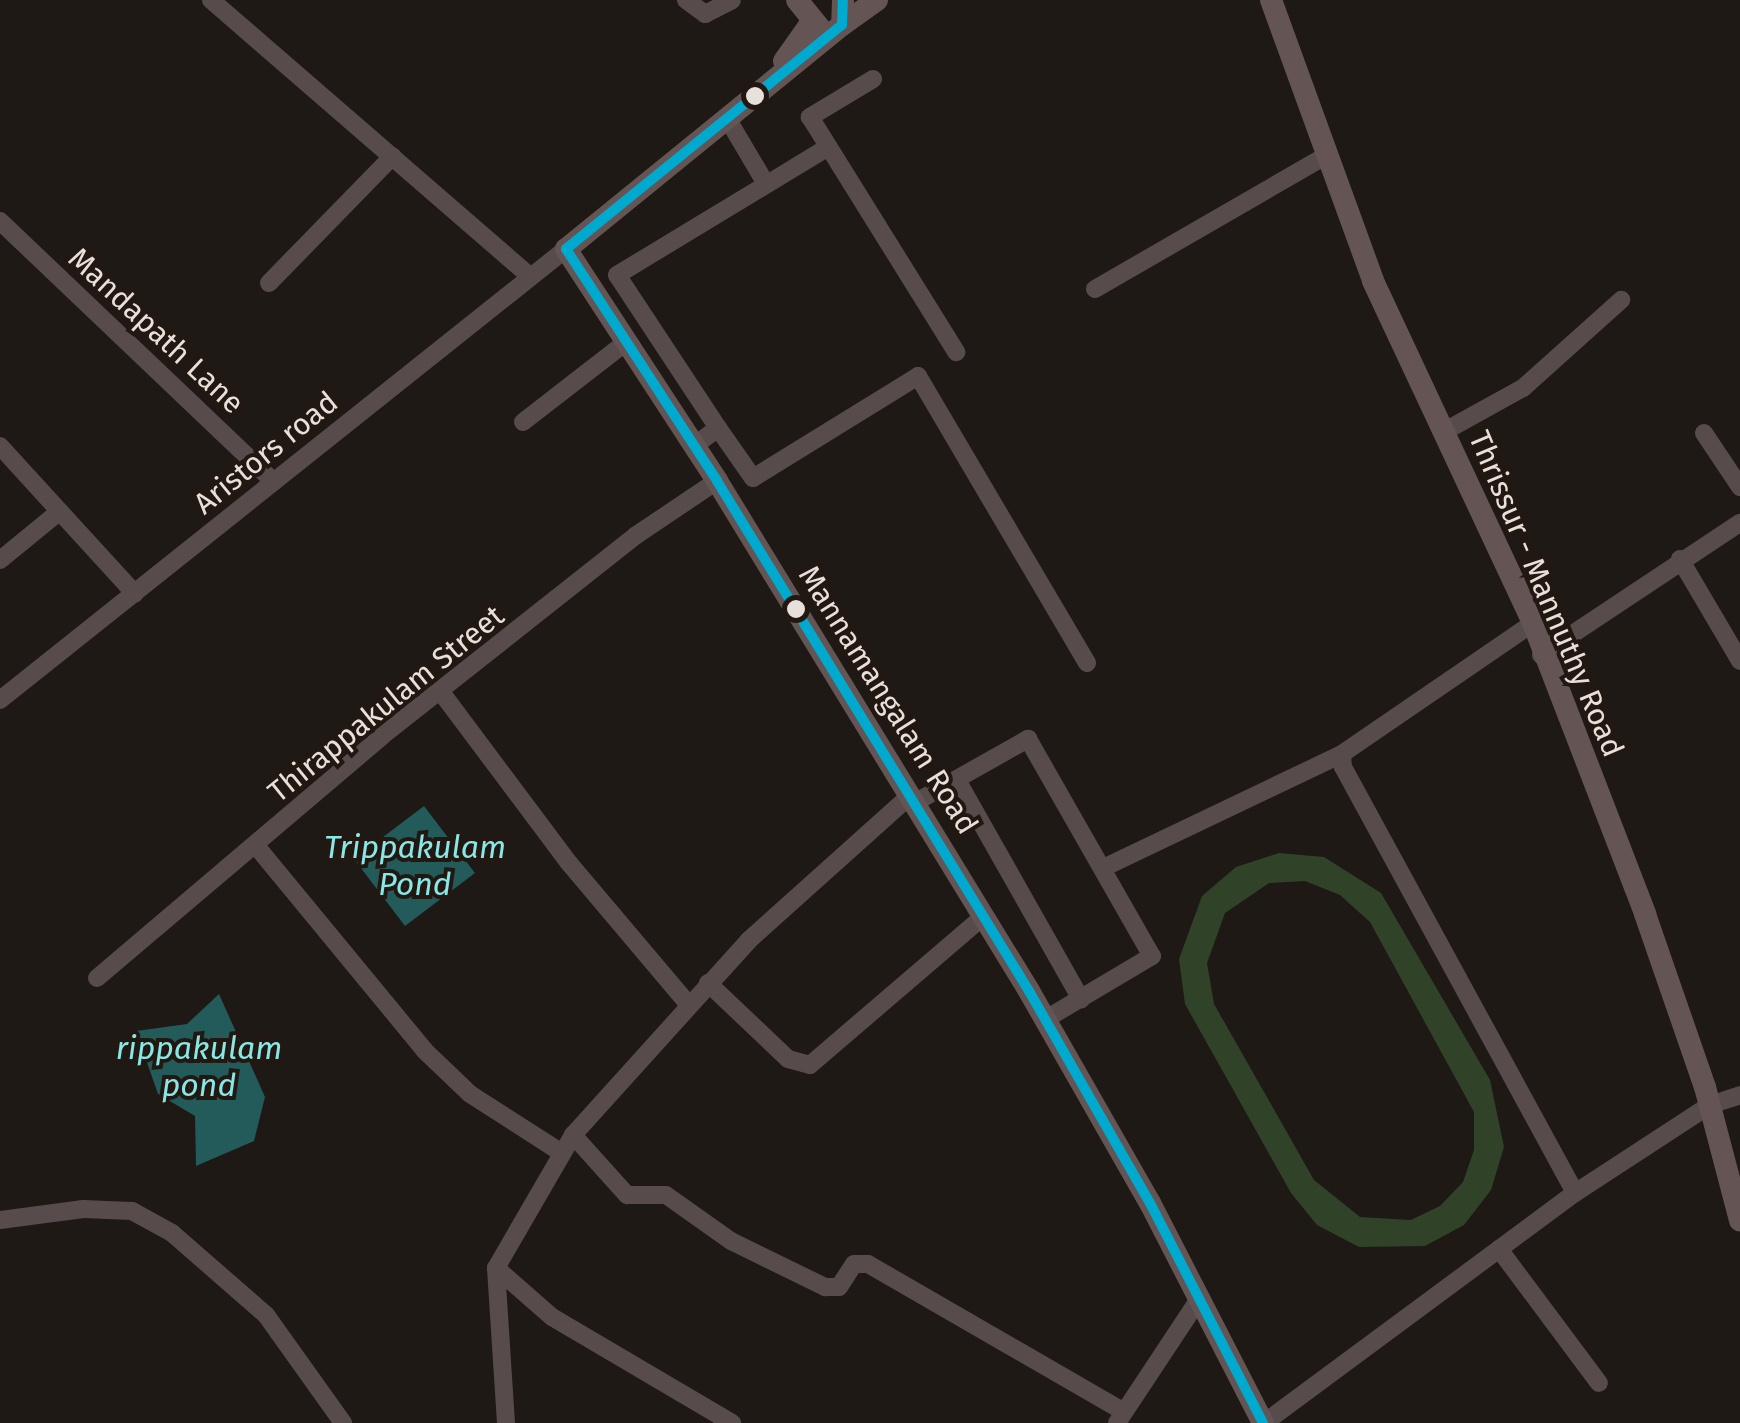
<!DOCTYPE html>
<style>
body{margin:0}
#map{position:relative;width:1740px;height:1423px;overflow:hidden;background:#1e1915;font-family:"Fira Sans",sans-serif}
div>[style]{position:absolute}
[style*='--x']{left:calc(var(--x)*1px);top:calc(var(--y)*1px);width:calc(var(--w)*1px);rotate:calc(var(--a)*1deg)}
.green>*{inset:0;background:#304329}
.water>*{inset:0;background:#235a5a}
.minor>*{height:18px;margin:-9px;padding:0 9px;transform-origin:9px;border-radius:9px;background:#584b4b}
.major>*{height:22px;margin:-11px;padding:0 11px;transform-origin:11px;border-radius:11px;background:#645454}
.bus-1>*{height:10px;margin:-5px;padding:0 5px;transform-origin:5px;border-radius:5px;background:#00a9ce}
.dots>*{width:28px;height:28px;translate:-50% -50%;box-sizing:border-box;border:5px solid #221811;border-radius:50%}
span{translate:-50% -50%;white-space:nowrap;text-align:center;line-height:1.15;-webkit-text-stroke:8px #221811;paint-order:stroke}
.street-label{font-size:30px;color:#e7e0db}
.water-label{font-size:32px;color:#88e8e8;font-style:italic}
</style>
<div id="map">
<div class="green">
<i style="clip-path:polygon(evenodd,1279px 853px,1324px 857px,1381px 893px,1490px 1080px,1504px 1147px,1491px 1190px,1464px 1225px,1425px 1246px,1359px 1247px,1317px 1225px,1291px 1193px,1185px 1004px,1179px 959px,1202px 896px,1236px 867px,1279px 853px,1305px 881px,1340px 895px,1370px 922px,1474px 1112px,1474px 1150px,1463px 1182px,1440px 1206px,1411px 1220px,1360px 1217px,1314px 1180px,1214px 1004px,1207px 963px,1225px 913px,1269px 883px,1305px 881px)"></i>
</div>
<div class="water">
<i style="clip-path:polygon(424px 806px,475px 873px,405px 926px,354px 859px)"></i>
<i style="clip-path:polygon(219px 994px,265px 1097px,254px 1141px,196px 1166px,195px 1116px,158px 1094px,136px 1031px,187px 1024px)"></i>
</div>
<div class="minor">
<i style="--x:211;--y:0;--w:422;--a:40.9"></i>
<i style="--x:686;--y:0;--w:24;--a:36"></i>
<i style="--x:705;--y:14;--w:30;--a:-27"></i>
<i style="--x:873;--y:79;--w:74;--a:148.9"></i>
<i style="--x:810;--y:117;--w:277;--a:58.1"></i>
<i style="--x:727;--y:118;--w:77;--a:59.4"></i>
<i style="--x:0;--y:221;--w:378;--a:43.6"></i>
<i style="--x:269;--y:283;--w:177;--a:-45.7"></i>
<i style="--x:1095;--y:289;--w:264;--a:-30"></i>
<i style="--x:523;--y:422;--w:130;--a:-37.8"></i>
<i style="--x:718;--y:428;--w:61;--a:55"></i>
<i style="--x:753;--y:478;--w:194;--a:-31.7"></i>
<i style="--x:918;--y:376;--w:333;--a:59.5"></i>
<i style="--x:1445;--y:431;--w:89;--a:-28.9"></i>
<i style="--x:1523;--y:388;--w:132;--a:-41.9"></i>
<i style="--x:1704;--y:433;--w:65;--a:56.3"></i>
<i style="--x:0;--y:446;--w:200;--a:47.6"></i>
<i style="--x:694;--y:446;--w:30;--a:-37"></i>
<i style="--x:718;--y:428;--w:183;--a:-123.4"></i>
<i style="--x:617;--y:275;--w:247;--a:-31.2"></i>
<i style="--x:1680;--y:559;--w:118;--a:59.5"></i>
<i style="--x:0;--y:560;--w:77;--a:-39.2"></i>
<i style="--x:1533;--y:623;--w:232;--a:145.6"></i>
<i style="--x:1342;--y:754;--w:13;--a:86"></i>
<i style="--x:1343;--y:767;--w:485;--a:61.4"></i>
<i style="--x:1541;--y:655;--w:239;--a:-33.6"></i>
<i style="--x:441;--y:692;--w:214;--a:53.2"></i>
<i style="--x:569;--y:863;--w:186;--a:49.8"></i>
<i style="--x:0;--y:700;--w:724;--a:-38.55"></i>
<i style="--x:957;--y:780;--w:252;--a:60.5"></i>
<i style="--x:916;--y:802;--w:129;--a:-29.4"></i>
<i style="--x:1028;--y:739;--w:250;--a:60.3"></i>
<i style="--x:1152;--y:956;--w:123;--a:149.3"></i>
<i style="--x:257;--y:847;--w:264;--a:50.5"></i>
<i style="--x:425;--y:1051;--w:62;--a:43.7"></i>
<i style="--x:470;--y:1094;--w:109;--a:32.7"></i>
<i style="--x:1103;--y:868;--w:265;--a:-25.5"></i>
<i style="--x:97;--y:978;--w:374;--a:-40.3"></i>
<i style="--x:382;--y:736;--w:323;--a:-38.3"></i>
<i style="--x:635;--y:536;--w:99;--a:-33.9"></i>
<i style="--x:708;--y:983;--w:110;--a:43.5"></i>
<i style="--x:788;--y:1059;--w:23;--a:15"></i>
<i style="--x:810;--y:1065;--w:229;--a:-40.6"></i>
<i style="--x:573;--y:1135;--w:81;--a:48"></i>
<i style="--x:627;--y:1195;--w:39;--a:0"></i>
<i style="--x:666;--y:1195;--w:80;--a:35.3"></i>
<i style="--x:731;--y:1241;--w:105;--a:26.1"></i>
<i style="--x:825;--y:1287;--w:14;--a:0"></i>
<i style="--x:839;--y:1287;--w:27;--a:-57"></i>
<i style="--x:854;--y:1264;--w:14;--a:0"></i>
<i style="--x:868;--y:1264;--w:294;--a:30"></i>
<i style="--x:0;--y:1220;--w:84;--a:-7.5"></i>
<i style="--x:83;--y:1209;--w:49;--a:2.3"></i>
<i style="--x:132;--y:1211;--w:46;--a:28.8"></i>
<i style="--x:172;--y:1233;--w:125;--a:41.1"></i>
<i style="--x:266;--y:1315;--w:133;--a:54.5"></i>
<i style="--x:1499;--y:1249;--w:167;--a:53.3"></i>
<i style="--x:496;--y:1268;--w:74;--a:41.2"></i>
<i style="--x:552;--y:1317;--w:209;--a:30.5"></i>
<i style="--x:506;--y:1423;--w:155;--a:-93.7"></i>
<i style="--x:496;--y:1268;--w:154;--a:-59.9"></i>
<i style="--x:573;--y:1135;--w:261;--a:-47.9"></i>
<i style="--x:748;--y:941;--w:219;--a:-41.9"></i>
<i style="--x:1117;--y:1423;--w:149;--a:-56.5"></i>
<i style="--x:1264;--y:1423;--w:387;--a:-36.5"></i>
<i style="--x:1575;--y:1193;--w:161;--a:-33.1"></i>
<i style="--x:1710;--y:1105;--w:32;--a:-18"></i>
</div>
<div class="major">
<i style="--x:797;--y:0;--w:38;--a:51"></i>
<i style="--x:843;--y:0;--w:25;--a:92"></i>
<i style="--x:842;--y:25;--w:355;--a:140.9"></i>
<i style="--x:566;--y:249;--w:277;--a:56.9"></i>
<i style="--x:717;--y:481;--w:598;--a:58.54"></i>
<i style="--x:1029;--y:991;--w:244;--a:60.3"></i>
<i style="--x:1150;--y:1203;--w:247;--a:62.8"></i>
<i style="--x:1271;--y:0;--w:299;--a:70"></i>
<i style="--x:1373;--y:281;--w:378;--a:64.9"></i>
<i style="--x:1533;--y:623;--w:312;--a:68.9"></i>
<i style="--x:1645;--y:914;--w:183;--a:70.9"></i>
<i style="--x:1705;--y:1087;--w:138;--a:75.3"></i>
<i style="--x:842;--y:25;--w:43;--a:-35.5"></i>
<i style="--x:784;--y:61;--w:47;--a:-54.6"></i>
</div>
<div class="bus-1">
<i style="--x:566;--y:249;--w:277;--a:56.9"></i>
<i style="--x:717;--y:481;--w:598;--a:58.54"></i>
<i style="--x:1029;--y:991;--w:244;--a:60.3"></i>
<i style="--x:1150;--y:1203;--w:247;--a:62.8"></i>
<i style="--x:566;--y:249;--w:355;--a:-39.1"></i>
<i style="--x:842;--y:25;--w:25;--a:-88"></i>
</div>
<div class="dots">
<i style="left:755px;top:96px;background:#e7e0db"></i>
<i style="left:796px;top:609px;background:#e7e0db"></i>
</div>
<div class="street-label">
<span style="left:156px;top:331px;rotate:43deg">Mandapath Lane</span>
<span style="left:266px;top:453px;rotate:-39deg">Aristors road</span>
<span style="left:1546px;top:594px;rotate:67deg">Thrissur - Mannuthy Road</span>
<span style="left:888px;top:700px;rotate:58deg">Mannamangalam Road</span>
<span style="left:386px;top:704px;rotate:-39deg">Thirappakulam Street</span>
</div>
<div class="water-label">
<span style="left:415px;top:866px">Trippakulam<br>Pond</span>
<span style="left:199px;top:1067px">rippakulam<br>pond</span>
</div>
</div>
